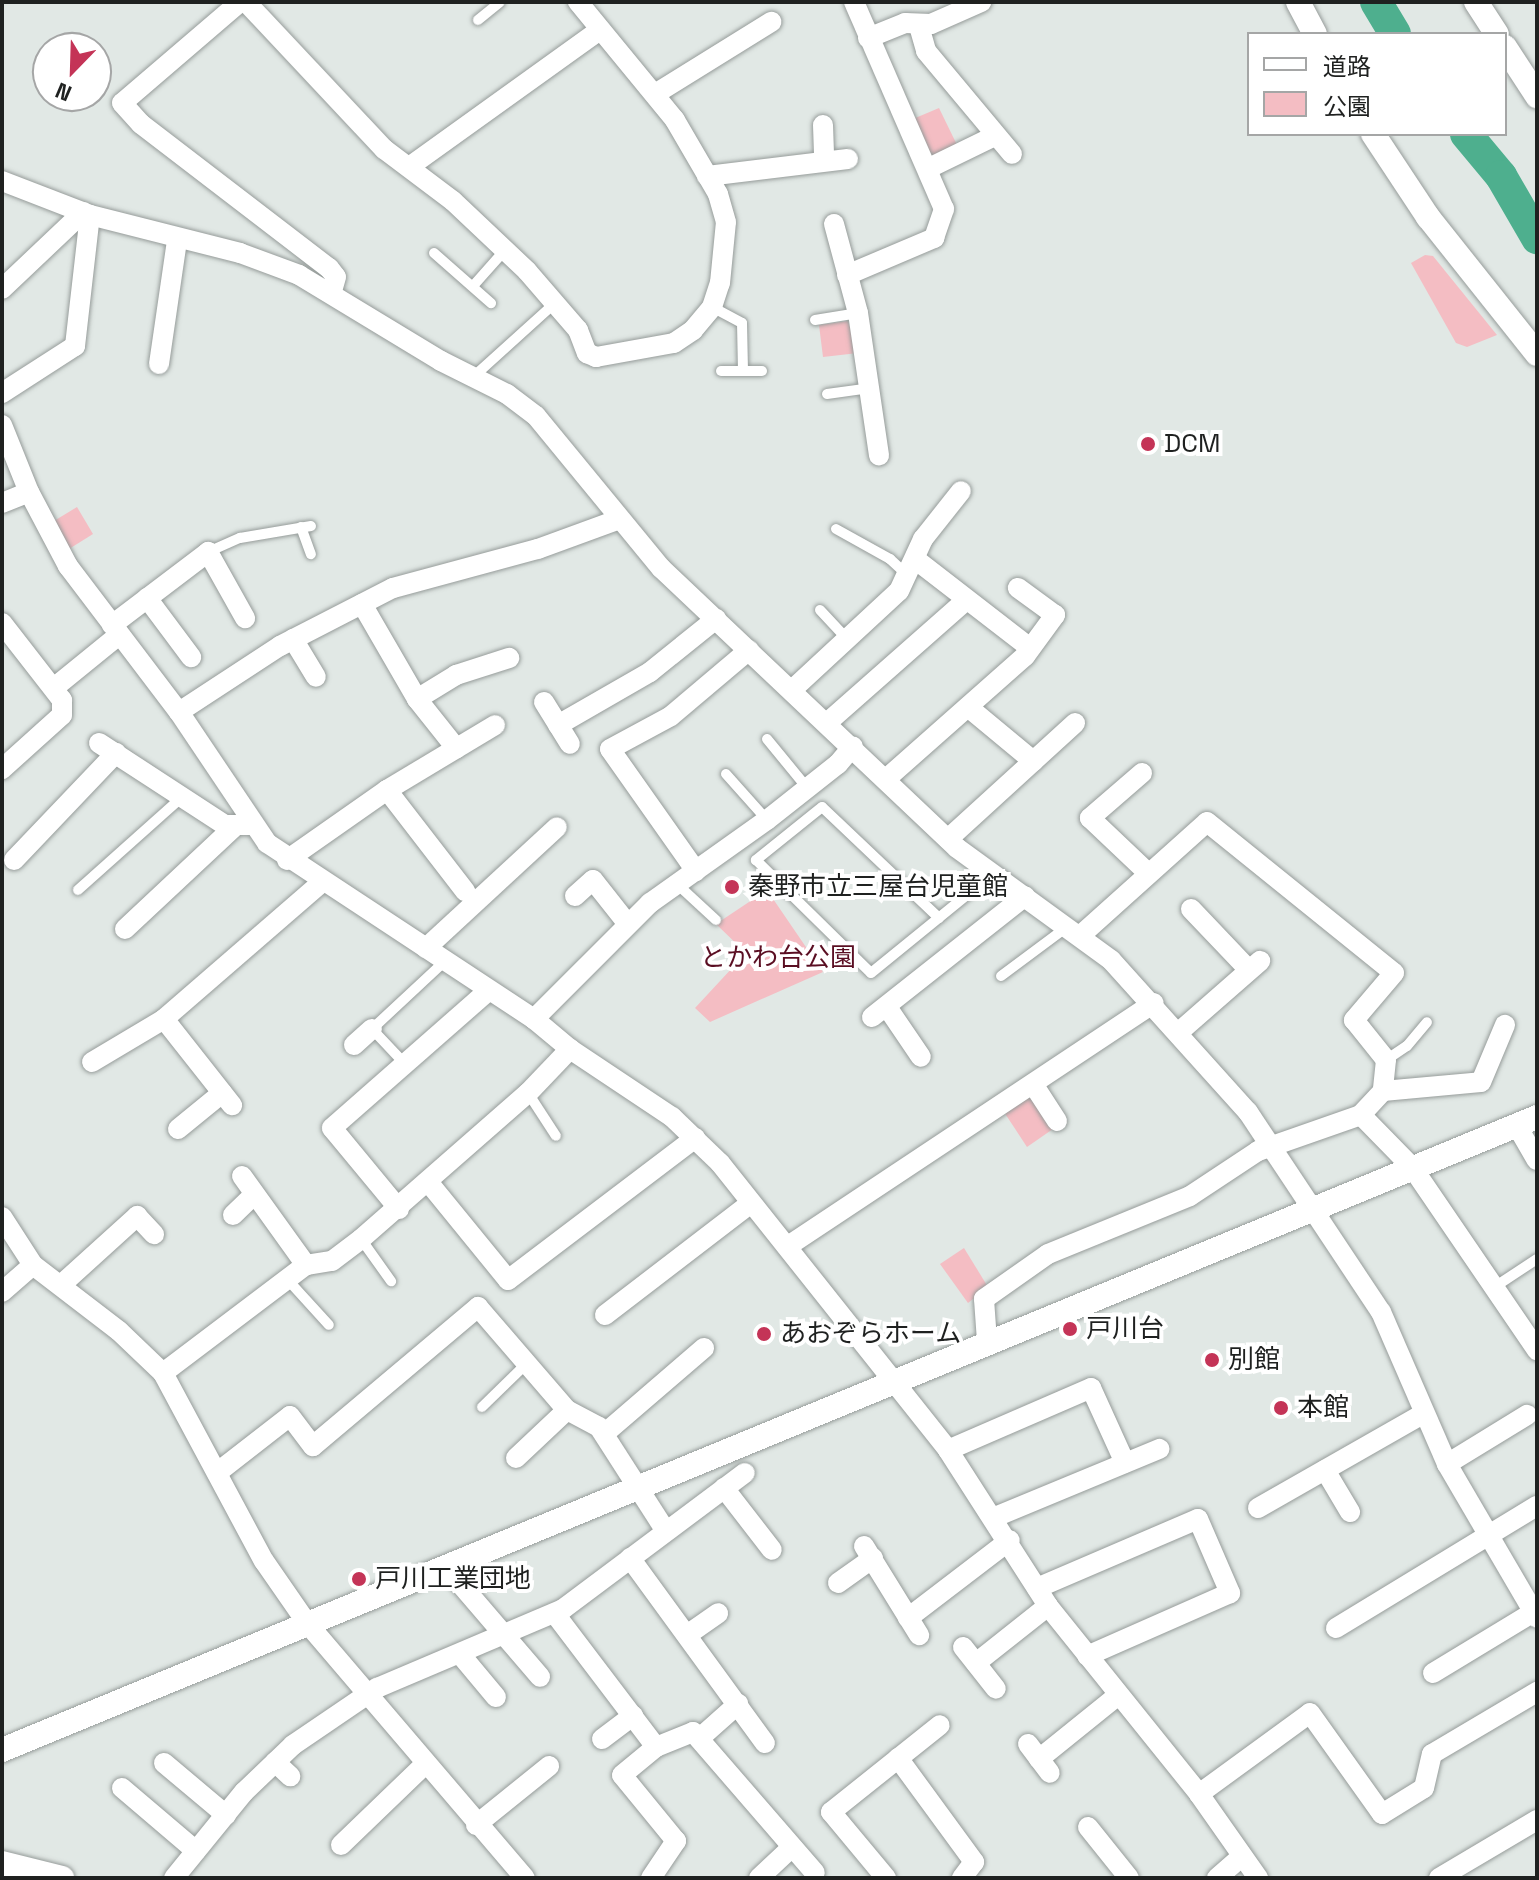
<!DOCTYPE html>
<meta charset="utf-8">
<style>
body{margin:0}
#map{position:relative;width:1539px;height:1880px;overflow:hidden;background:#e1e8e5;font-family:"Space Grotesk","Noto Sans JP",sans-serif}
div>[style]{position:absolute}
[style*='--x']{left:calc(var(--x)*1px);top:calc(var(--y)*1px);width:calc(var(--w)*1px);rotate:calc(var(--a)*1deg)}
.green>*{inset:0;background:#f4bdc3}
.river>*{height:32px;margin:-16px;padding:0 16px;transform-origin:16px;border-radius:16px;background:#4eaf8e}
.roads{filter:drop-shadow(0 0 2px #969c9a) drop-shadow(0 0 2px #969c9a)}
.service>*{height:10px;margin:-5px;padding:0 5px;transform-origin:5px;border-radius:5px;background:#fff}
.minor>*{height:20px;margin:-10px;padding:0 10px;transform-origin:10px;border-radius:10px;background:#fff}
.tertiary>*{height:24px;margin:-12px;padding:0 12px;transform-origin:12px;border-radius:12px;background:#fff}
.dots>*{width:22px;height:22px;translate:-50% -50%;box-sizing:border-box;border:4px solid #fff;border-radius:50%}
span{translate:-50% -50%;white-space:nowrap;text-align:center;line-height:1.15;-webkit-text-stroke:8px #fff;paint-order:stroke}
.poi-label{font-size:26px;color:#1f2120}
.left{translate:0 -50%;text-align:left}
.park-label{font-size:26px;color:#5a0e22}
.frame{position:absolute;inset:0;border:4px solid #1f2120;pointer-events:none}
.legend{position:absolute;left:1247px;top:32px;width:260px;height:104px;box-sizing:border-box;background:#fff;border:2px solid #a5a6a6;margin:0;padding:10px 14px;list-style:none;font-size:24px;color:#1f2120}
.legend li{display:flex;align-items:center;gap:16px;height:40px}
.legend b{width:40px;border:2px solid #a5a6a6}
.north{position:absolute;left:32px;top:32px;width:80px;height:80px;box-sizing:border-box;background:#fff;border:2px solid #a5a6a6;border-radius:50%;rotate:203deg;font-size:22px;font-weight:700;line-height:32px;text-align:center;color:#1f2120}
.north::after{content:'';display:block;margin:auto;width:28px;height:36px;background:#c43457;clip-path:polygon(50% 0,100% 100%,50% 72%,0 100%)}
</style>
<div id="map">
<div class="green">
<i style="clip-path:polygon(939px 108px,958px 147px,937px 158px,929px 154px,913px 119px)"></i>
<i style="clip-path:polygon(1425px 255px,1433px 256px,1497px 335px,1467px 347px,1456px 343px,1411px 263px)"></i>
<i style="clip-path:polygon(848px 321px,858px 353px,823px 357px,819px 325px)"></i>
<i style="clip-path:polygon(77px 507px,93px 534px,69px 549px,54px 521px)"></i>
<i style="clip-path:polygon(767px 890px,823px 972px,710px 1022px,695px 1008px,746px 953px,716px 924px)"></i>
<i style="clip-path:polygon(1026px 1097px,1034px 1099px,1053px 1129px,1027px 1147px,1004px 1112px)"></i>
<i style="clip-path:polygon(964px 1248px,988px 1287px,968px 1303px,940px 1264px)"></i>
</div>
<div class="river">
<i style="--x:1376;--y:2;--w:37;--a:59"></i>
<i style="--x:1466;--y:134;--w:55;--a:50.2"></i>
<i style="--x:1501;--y:176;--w:72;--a:59.9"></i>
</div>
<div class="roads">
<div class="service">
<i style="--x:478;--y:20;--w:28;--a:-39"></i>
<i style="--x:434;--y:253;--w:76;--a:41.3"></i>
<i style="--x:473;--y:286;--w:48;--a:-48.4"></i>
<i style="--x:712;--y:307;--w:34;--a:28"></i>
<i style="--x:742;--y:323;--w:48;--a:88.8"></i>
<i style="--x:815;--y:320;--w:44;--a:-9.2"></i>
<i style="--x:721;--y:371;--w:41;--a:0"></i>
<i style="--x:472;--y:378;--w:112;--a:-42.1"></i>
<i style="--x:827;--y:394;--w:43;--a:-7.9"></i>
<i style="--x:301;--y:527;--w:29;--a:70"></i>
<i style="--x:836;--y:529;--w:62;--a:29.1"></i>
<i style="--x:890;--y:559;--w:23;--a:43"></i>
<i style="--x:208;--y:552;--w:35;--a:-24"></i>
<i style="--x:240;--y:538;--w:72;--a:-9.6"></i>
<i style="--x:820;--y:610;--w:40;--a:47"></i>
<i style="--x:767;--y:739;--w:65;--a:50.6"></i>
<i style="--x:726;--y:774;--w:62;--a:48.3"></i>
<i style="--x:677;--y:884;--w:53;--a:42.7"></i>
<i style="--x:78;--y:890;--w:141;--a:-41.8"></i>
<i style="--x:939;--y:918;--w:161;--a:-136.5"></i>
<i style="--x:822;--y:807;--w:85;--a:141.2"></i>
<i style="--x:756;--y:860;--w:161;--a:44.5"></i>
<i style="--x:871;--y:973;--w:157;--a:-39.1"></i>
<i style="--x:1001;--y:976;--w:82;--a:-36.6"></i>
<i style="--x:1386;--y:1060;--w:25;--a:-34"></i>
<i style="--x:1407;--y:1046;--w:31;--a:-50"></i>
<i style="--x:406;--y:1065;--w:50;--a:-133.4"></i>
<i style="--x:372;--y:1029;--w:100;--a:-43"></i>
<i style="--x:528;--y:1093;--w:51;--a:56.9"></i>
<i style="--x:361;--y:1239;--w:52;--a:54.5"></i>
<i style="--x:287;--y:1279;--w:62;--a:47.6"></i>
<i style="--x:1496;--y:1286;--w:49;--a:-33.4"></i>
<i style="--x:482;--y:1407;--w:60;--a:-44.3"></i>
</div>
<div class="minor">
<i style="--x:240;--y:2;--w:155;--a:139.4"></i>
<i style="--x:122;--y:103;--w:28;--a:48"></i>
<i style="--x:141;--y:124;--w:237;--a:37.5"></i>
<i style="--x:329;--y:268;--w:11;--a:52"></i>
<i style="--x:336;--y:277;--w:15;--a:106"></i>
<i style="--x:246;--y:2;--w:202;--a:46.8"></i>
<i style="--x:384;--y:149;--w:86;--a:37"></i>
<i style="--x:453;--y:201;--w:102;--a:43.4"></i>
<i style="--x:527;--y:271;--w:78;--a:49.2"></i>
<i style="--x:578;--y:330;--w:25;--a:69"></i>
<i style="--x:587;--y:353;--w:10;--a:24"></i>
<i style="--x:596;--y:357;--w:79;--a:-10.2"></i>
<i style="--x:674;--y:343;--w:23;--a:-34"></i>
<i style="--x:693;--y:330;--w:30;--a:-50"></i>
<i style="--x:712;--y:307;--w:25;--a:-72"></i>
<i style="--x:720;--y:283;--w:61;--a:-84.4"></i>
<i style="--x:726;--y:222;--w:29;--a:-106"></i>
<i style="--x:718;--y:194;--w:86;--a:-120.2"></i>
<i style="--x:675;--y:120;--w:153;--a:-129.4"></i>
<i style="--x:919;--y:26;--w:26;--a:74"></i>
<i style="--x:926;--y:51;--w:134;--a:50.1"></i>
<i style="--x:868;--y:38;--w:40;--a:-22"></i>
<i style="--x:905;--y:23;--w:26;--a:2"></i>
<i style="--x:931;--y:24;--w:55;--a:-23.7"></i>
<i style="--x:655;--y:94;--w:137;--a:-31.8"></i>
<i style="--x:823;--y:125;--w:35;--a:88"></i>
<i style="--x:409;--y:167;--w:233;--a:-35.7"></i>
<i style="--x:929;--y:168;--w:73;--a:-25.9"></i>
<i style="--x:707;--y:176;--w:142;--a:-6.9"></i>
<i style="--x:2;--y:181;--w:94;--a:21.1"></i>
<i style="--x:90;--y:215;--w:155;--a:14.2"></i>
<i style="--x:240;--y:253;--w:63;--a:20.4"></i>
<i style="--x:299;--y:275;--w:166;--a:31.2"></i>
<i style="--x:441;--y:361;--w:74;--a:26.6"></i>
<i style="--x:507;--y:394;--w:36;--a:37"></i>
<i style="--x:536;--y:416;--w:197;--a:50.6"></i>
<i style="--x:661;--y:568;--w:407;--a:43.4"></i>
<i style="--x:957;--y:848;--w:190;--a:36"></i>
<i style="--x:1111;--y:960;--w:205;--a:48"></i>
<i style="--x:1248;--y:1112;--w:240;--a:56.4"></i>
<i style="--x:1381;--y:1312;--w:166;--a:66.5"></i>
<i style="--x:1447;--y:1464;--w:178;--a:59.7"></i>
<i style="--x:834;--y:224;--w:92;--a:74.9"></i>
<i style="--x:858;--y:313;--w:144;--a:81.6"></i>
<i style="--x:847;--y:275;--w:95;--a:-23"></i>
<i style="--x:934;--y:238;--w:31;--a:-71"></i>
<i style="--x:944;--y:209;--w:226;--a:-113.5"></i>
<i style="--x:2;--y:289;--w:112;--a:-43.5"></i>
<i style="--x:159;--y:364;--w:125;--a:-81.7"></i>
<i style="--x:2;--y:393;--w:87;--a:-32.8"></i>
<i style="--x:75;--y:346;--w:132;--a:-83.5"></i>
<i style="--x:2;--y:425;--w:72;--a:68.1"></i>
<i style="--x:29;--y:492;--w:84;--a:62.2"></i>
<i style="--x:68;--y:566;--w:183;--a:52.8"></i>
<i style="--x:179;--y:712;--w:158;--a:56.1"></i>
<i style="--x:267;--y:843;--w:320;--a:33.4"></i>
<i style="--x:534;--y:1019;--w:47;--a:39.8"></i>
<i style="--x:570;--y:1049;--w:123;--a:33.7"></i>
<i style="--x:672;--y:1117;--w:66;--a:43.8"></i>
<i style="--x:720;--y:1163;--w:367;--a:51.5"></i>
<i style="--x:948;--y:1450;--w:185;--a:57.3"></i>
<i style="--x:1048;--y:1606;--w:241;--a:51.2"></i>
<i style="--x:1199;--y:1794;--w:103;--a:54.9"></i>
<i style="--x:2;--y:503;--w:29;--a:-22"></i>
<i style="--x:915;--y:559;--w:144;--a:37.7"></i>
<i style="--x:147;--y:598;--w:74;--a:53.3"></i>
<i style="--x:362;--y:604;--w:110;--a:59.9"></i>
<i style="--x:417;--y:699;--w:63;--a:51.5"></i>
<i style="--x:2;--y:623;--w:98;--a:52.1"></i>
<i style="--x:62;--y:700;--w:15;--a:90"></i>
<i style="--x:62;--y:715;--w:81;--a:138"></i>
<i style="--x:112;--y:625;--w:121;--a:-37.2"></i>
<i style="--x:208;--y:552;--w:76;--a:60.7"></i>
<i style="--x:293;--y:639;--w:44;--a:58.8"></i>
<i style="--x:55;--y:687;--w:82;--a:-39.1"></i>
<i style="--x:793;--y:689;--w:144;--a:-42.8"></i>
<i style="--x:899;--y:591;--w:57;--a:-65.2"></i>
<i style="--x:923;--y:539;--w:61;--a:-51.6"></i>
<i style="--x:417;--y:699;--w:46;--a:-31.6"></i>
<i style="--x:456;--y:675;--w:56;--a:-17.8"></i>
<i style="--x:544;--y:702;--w:49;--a:58.2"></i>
<i style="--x:968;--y:707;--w:85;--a:39.7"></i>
<i style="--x:179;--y:712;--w:121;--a:-33.2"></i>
<i style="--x:280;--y:646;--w:127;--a:-27.2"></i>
<i style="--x:393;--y:588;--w:150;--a:-15.1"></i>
<i style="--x:538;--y:549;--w:87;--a:-20.1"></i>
<i style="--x:828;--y:722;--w:181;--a:-41.4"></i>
<i style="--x:558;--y:725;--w:106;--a:-29.9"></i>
<i style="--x:650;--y:672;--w:85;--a:-38.8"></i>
<i style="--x:99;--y:743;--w:150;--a:33.1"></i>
<i style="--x:225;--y:825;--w:27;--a:0"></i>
<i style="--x:1142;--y:773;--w:69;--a:139.1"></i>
<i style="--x:1090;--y:818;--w:80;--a:43.5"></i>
<i style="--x:886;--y:779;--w:186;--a:-41.5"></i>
<i style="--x:1025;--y:656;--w:51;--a:-53.8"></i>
<i style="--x:1055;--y:615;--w:46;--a:-143.9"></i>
<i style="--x:387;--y:790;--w:128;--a:52.3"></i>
<i style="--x:948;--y:839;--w:172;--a:-42.4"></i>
<i style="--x:14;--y:860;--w:148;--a:-46.4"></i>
<i style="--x:287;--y:860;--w:122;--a:-35"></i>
<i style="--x:387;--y:790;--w:126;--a:-31"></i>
<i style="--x:696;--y:871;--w:149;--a:-125.2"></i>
<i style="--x:610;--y:749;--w:69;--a:-28.4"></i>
<i style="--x:671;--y:716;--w:102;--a:-40.2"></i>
<i style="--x:575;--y:896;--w:24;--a:-42"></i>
<i style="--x:593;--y:880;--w:55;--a:51.7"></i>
<i style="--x:1191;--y:909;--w:84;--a:46.4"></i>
<i style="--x:125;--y:929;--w:152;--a:-43.1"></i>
<i style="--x:1081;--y:935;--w:169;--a:-41.9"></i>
<i style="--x:1207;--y:822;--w:240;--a:38.9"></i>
<i style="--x:1394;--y:973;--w:62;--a:130.4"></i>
<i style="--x:1354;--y:1020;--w:51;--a:51.3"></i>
<i style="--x:1386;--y:1060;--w:31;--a:96"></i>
<i style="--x:1383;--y:1091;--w:33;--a:133"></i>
<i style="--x:426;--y:948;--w:178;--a:-42.7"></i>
<i style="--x:887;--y:1007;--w:60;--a:55.8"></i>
<i style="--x:872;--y:1017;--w:195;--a:-38.3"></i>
<i style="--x:164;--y:1019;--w:110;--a:51.7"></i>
<i style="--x:534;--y:1019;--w:164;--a:-45"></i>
<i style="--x:650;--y:903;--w:143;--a:-35.4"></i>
<i style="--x:767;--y:820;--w:90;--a:-38.3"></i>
<i style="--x:838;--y:764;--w:23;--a:-50"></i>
<i style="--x:1179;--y:1032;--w:108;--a:-41.2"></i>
<i style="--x:354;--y:1045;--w:24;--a:-42"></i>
<i style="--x:92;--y:1062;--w:84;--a:-30.8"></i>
<i style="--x:164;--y:1019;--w:208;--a:-40.9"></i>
<i style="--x:1033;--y:1084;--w:44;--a:57"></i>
<i style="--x:1383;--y:1091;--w:98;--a:-5.2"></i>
<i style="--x:1481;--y:1082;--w:62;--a:-67.2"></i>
<i style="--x:1517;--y:1126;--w:39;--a:60"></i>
<i style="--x:178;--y:1129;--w:57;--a:-39.3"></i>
<i style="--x:242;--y:1176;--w:110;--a:54.3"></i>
<i style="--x:429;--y:1183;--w:125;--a:50.8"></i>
<i style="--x:508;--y:1280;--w:235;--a:-37.2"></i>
<i style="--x:399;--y:1209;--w:105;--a:-129.6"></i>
<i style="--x:332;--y:1128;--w:208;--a:-41.3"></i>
<i style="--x:233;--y:1215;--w:30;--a:-44"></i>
<i style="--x:2;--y:1217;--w:57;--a:57.1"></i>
<i style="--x:33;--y:1265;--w:108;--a:37.5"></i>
<i style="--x:119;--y:1331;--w:61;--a:43.7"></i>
<i style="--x:163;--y:1373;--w:213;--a:61.8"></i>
<i style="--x:264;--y:1561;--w:75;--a:55.3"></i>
<i style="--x:307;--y:1623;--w:335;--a:49.5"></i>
<i style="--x:788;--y:1246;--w:439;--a:-33.6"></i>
<i style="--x:61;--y:1285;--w:103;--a:-42.2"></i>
<i style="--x:137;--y:1216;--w:25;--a:47"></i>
<i style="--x:2;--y:1292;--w:41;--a:-41.1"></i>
<i style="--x:605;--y:1315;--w:184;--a:-37.5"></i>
<i style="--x:987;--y:1341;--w:42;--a:-94.1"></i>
<i style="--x:984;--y:1299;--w:78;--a:-35.1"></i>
<i style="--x:1048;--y:1254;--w:153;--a:-22.2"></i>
<i style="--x:1190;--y:1196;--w:82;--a:-33.5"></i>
<i style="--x:1258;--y:1151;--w:109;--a:-19.3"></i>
<i style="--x:1361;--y:1115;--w:73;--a:45.6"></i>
<i style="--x:1412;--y:1167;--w:222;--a:55.7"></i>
<i style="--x:163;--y:1373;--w:179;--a:-37.1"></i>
<i style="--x:306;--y:1265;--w:26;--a:-9"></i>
<i style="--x:332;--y:1261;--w:36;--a:-37"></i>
<i style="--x:361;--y:1239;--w:222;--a:-41.2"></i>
<i style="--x:528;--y:1093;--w:61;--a:-46.3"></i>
<i style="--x:604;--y:1434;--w:132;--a:-40.7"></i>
<i style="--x:948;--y:1450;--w:156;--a:-23.4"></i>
<i style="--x:1091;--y:1388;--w:82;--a:65.6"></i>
<i style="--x:516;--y:1458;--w:70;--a:-43.3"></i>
<i style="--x:1447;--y:1464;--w:94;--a:-31.5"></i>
<i style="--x:1325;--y:1470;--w:49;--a:59.2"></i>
<i style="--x:218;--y:1472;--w:91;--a:-37.9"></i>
<i style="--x:290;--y:1416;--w:38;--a:53"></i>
<i style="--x:313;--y:1446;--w:216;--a:-40.1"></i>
<i style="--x:478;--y:1307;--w:136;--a:49.2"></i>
<i style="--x:567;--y:1410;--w:36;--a:28"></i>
<i style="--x:599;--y:1427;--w:122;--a:57.3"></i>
<i style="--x:724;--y:1488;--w:78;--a:52.3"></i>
<i style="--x:1258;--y:1508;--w:190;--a:-29.7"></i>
<i style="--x:995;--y:1517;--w:178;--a:-22.5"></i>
<i style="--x:864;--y:1546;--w:105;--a:58.3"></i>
<i style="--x:630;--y:1558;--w:229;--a:53.9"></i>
<i style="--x:445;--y:1566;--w:146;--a:49.4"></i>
<i style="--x:838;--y:1583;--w:43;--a:-35.5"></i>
<i style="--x:1037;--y:1588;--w:175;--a:-23.2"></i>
<i style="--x:1198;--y:1519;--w:81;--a:66.6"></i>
<i style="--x:1230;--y:1593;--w:156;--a:156.2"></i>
<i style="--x:555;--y:1614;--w:167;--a:52.8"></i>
<i style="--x:908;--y:1618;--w:128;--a:-37.4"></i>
<i style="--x:1336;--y:1628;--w:235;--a:-31.3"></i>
<i style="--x:687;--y:1635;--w:38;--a:-35"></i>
<i style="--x:963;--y:1647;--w:53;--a:51.8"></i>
<i style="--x:460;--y:1654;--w:56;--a:50.1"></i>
<i style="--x:976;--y:1663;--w:92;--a:-38.4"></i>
<i style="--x:1433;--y:1673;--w:122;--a:-31.2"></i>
<i style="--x:701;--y:1737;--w:50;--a:-41.7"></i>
<i style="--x:602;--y:1739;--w:39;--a:-37"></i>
<i style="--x:1028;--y:1744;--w:36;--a:53"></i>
<i style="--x:898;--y:1758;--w:129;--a:53.8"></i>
<i style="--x:974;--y:1862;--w:20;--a:127"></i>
<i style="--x:1039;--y:1759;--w:100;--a:-38.9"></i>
<i style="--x:275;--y:1762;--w:21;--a:43"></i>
<i style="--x:164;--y:1763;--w:81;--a:40"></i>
<i style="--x:122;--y:1788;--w:97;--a:40.4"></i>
<i style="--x:1199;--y:1794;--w:137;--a:-36.1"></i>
<i style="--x:1310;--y:1713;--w:124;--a:54.5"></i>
<i style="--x:1382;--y:1814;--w:49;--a:-31.8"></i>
<i style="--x:1424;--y:1788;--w:35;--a:-77"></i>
<i style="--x:1432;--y:1754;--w:122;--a:-30.6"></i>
<i style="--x:476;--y:1825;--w:94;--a:-38.9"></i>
<i style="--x:1088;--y:1827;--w:65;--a:51.2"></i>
<i style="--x:341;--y:1845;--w:115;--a:-43.9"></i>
<i style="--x:174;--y:1878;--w:111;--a:-50.9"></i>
<i style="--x:244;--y:1792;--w:68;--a:-43.8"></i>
<i style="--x:293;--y:1745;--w:102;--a:-34.2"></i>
<i style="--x:377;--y:1688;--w:202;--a:-23"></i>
<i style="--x:563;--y:1609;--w:227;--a:-36.8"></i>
<i style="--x:651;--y:1878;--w:45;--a:-56"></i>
<i style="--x:676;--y:1841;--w:85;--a:-129.3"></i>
<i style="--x:622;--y:1775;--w:44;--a:-39.5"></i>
<i style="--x:656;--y:1747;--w:40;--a:-22"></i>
<i style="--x:693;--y:1732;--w:186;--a:49.1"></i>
<i style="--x:759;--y:1878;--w:45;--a:-43.2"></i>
<i style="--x:886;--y:1878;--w:86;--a:-129.8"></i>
<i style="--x:831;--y:1812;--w:139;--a:-38.6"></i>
<i style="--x:1217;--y:1878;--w:33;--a:-41"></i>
<i style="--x:1439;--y:1878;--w:114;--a:-30.6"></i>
</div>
<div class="tertiary">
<i style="--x:1298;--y:2;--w:36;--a:62"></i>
<i style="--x:1476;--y:2;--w:38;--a:57"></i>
<i style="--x:1505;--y:47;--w:59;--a:56.9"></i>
<i style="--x:1373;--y:134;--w:100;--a:56.5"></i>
<i style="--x:1428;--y:217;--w:175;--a:51.5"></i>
<i style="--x:2;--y:1750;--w:1660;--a:-22.41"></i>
<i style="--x:2;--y:1863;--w:62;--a:14"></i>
</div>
</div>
<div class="dots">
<i style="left:1148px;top:444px;background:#c43457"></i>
<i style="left:732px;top:887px;background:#c43457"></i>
<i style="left:1070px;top:1329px;background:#c43457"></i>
<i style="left:764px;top:1334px;background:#c43457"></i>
<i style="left:1212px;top:1360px;background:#c43457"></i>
<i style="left:1281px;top:1408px;background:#c43457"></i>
<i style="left:359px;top:1579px;background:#c43457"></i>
</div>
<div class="poi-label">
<span class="left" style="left:1164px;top:444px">DCM</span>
<span class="left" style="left:748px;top:887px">秦野市立三屋台児童館</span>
<span class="left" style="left:1086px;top:1329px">戸川台</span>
<span class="left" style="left:780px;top:1334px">あおぞらホーム</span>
<span class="left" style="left:1228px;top:1360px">別館</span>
<span class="left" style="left:1297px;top:1408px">本館</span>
<span class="left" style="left:375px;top:1579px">戸川工業団地</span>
</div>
<div class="park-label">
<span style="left:778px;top:958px">とかわ台公園</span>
</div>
<div class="frame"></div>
<ul class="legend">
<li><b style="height:10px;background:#fff"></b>道路</li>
<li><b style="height:22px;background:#f4bdc3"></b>公園</li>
</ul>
<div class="north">N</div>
</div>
